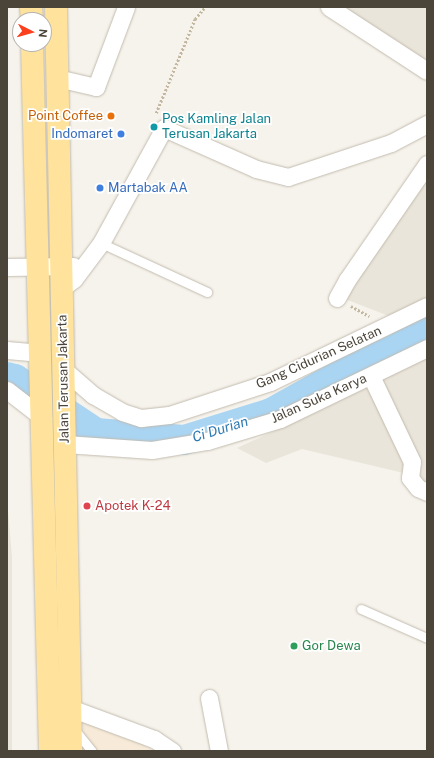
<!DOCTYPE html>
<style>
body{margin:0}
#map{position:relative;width:434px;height:758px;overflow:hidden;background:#f6f3ec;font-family:"Public Sans",sans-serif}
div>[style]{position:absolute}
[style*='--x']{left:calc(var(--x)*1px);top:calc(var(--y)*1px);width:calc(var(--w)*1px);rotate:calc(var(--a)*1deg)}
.residential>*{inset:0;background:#eae5da}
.commercial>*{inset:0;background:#f7ead8}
.river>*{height:30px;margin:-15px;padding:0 15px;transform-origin:15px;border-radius:15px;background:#a9d4f2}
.path>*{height:2.5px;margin-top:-1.25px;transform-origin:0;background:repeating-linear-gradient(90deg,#c4b79f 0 2px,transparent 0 4px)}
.roads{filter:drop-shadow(0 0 1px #c2bbae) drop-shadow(0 0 1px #c2bbae)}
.service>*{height:9px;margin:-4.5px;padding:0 4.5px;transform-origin:4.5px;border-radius:4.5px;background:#fff}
.minor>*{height:17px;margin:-8.5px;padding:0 8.5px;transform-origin:8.5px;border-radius:8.5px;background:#fff}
.primary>*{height:22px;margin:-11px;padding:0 11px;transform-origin:11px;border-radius:11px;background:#ffe39c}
.dots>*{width:11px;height:11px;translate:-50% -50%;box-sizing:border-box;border:2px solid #fff;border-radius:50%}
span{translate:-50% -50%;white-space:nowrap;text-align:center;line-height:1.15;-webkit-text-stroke:3.5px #fff;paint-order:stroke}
.food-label{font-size:13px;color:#c56008}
.right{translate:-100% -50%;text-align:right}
.culture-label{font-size:13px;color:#0d838f}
.left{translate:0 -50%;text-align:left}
.shop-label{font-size:13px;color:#366cbe}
.street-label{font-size:13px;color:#4b4439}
.health-label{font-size:13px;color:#be3a42}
.leisure-label{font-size:13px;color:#27864d}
.water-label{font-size:14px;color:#2e7ab2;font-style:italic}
.frame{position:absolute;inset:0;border:8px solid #4b4439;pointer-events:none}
.north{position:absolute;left:12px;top:12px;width:40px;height:40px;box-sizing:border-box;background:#fff;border:1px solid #b7b4b0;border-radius:50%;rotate:96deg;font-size:11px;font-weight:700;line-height:16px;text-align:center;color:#4b4439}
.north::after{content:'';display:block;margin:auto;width:14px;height:18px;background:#fc3f1d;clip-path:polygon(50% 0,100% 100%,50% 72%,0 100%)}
</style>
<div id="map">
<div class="residential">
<i style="clip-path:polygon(340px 7px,427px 7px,427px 64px)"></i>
<i style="clip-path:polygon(427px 161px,427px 305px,399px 320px,340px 297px)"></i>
<i style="clip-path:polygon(427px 348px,427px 494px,408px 474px,302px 449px,266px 463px,237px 448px,322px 409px)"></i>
<i style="clip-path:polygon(7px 498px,12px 557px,12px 751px,7px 751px)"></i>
</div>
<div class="commercial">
<i style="clip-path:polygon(83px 710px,154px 751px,84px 751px)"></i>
</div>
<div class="river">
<i style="--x:7;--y:377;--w:8;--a:14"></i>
<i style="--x:15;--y:379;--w:97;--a:33.7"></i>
<i style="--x:96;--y:433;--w:88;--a:4.5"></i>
<i style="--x:184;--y:440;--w:91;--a:-17.2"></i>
<i style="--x:271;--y:413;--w:179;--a:-29.1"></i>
</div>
<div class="path">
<i style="--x:156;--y:113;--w:102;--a:-67.5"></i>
<i style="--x:195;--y:19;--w:16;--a:-50"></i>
<i style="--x:351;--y:306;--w:21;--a:29"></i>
</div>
<div class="roads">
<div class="service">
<i style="--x:101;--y:243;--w:117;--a:24.8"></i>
<i style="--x:361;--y:609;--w:72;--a:23.7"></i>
<i style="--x:74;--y:729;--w:28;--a:51"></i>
</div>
<div class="minor">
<i style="--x:329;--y:7;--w:117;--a:33.1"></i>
<i style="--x:57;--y:78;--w:40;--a:13"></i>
<i style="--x:96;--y:87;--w:85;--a:-69.4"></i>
<i style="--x:7;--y:267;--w:66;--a:-0.9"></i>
<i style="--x:62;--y:288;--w:15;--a:-37"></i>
<i style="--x:74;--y:279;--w:45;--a:-53.1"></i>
<i style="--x:101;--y:243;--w:131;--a:-61.3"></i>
<i style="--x:164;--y:128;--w:101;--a:24"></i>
<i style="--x:256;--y:169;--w:33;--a:14"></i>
<i style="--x:288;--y:177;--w:108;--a:-18.3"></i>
<i style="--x:391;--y:143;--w:41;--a:-27.8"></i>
<i style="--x:337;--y:298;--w:21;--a:-61"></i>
<i style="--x:347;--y:280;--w:141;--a:-55.4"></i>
<i style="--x:7;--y:350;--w:34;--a:5"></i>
<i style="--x:63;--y:369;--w:40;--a:41"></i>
<i style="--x:93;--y:395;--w:34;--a:30"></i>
<i style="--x:122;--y:412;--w:20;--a:18"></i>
<i style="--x:141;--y:418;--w:28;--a:-6"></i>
<i style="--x:169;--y:415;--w:106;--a:-18.1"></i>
<i style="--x:270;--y:382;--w:174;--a:-25.8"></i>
<i style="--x:371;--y:376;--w:95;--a:64.5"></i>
<i style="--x:412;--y:462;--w:16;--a:97"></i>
<i style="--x:410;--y:478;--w:13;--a:51"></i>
<i style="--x:418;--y:488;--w:10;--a:24"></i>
<i style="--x:7;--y:390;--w:46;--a:37.9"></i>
<i style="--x:65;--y:444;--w:87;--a:3.9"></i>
<i style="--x:152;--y:450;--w:56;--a:-9.3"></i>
<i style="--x:207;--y:441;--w:76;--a:-16.8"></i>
<i style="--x:280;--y:419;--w:163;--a:-25.8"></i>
<i style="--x:209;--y:698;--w:54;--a:79.3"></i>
<i style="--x:70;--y:708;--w:90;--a:20.3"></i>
<i style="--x:154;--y:739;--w:22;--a:34"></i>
</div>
<div class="primary">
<i style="--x:31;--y:7;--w:13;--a:86"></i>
<i style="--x:56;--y:7;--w:744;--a:88.84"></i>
<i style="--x:32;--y:44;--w:707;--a:88.54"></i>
</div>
</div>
<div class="dots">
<i style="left:111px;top:116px;background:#e8710a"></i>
<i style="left:154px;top:127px;background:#0f9aa8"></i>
<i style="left:121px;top:134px;background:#3f7fe0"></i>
<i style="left:100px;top:188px;background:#3f7fe0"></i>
<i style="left:87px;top:506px;background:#e0444e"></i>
<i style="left:294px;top:646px;background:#2e9e5b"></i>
</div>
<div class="food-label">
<span class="right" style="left:103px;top:116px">Point Coffee</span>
</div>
<div class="culture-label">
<span class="left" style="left:162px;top:127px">Pos Kamling Jalan<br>Terusan Jakarta</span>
</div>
<div class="shop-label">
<span class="right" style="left:113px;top:134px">Indomaret</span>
<span class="left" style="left:108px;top:188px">Martabak AA</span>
</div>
<div class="street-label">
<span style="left:319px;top:358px;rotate:-24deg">Gang Cidurian Selatan</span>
<span style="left:64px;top:379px;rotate:-91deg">Jalan Terusan Jakarta</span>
<span style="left:319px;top:399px;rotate:-24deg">Jalan Suka Karya</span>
</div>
<div class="health-label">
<span class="left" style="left:95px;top:506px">Apotek K-24</span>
</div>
<div class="leisure-label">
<span class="left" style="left:302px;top:646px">Gor Dewa</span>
</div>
<div class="water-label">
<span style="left:220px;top:429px;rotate:-17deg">Ci Durian</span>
</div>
<div class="frame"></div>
<div class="north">N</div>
</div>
